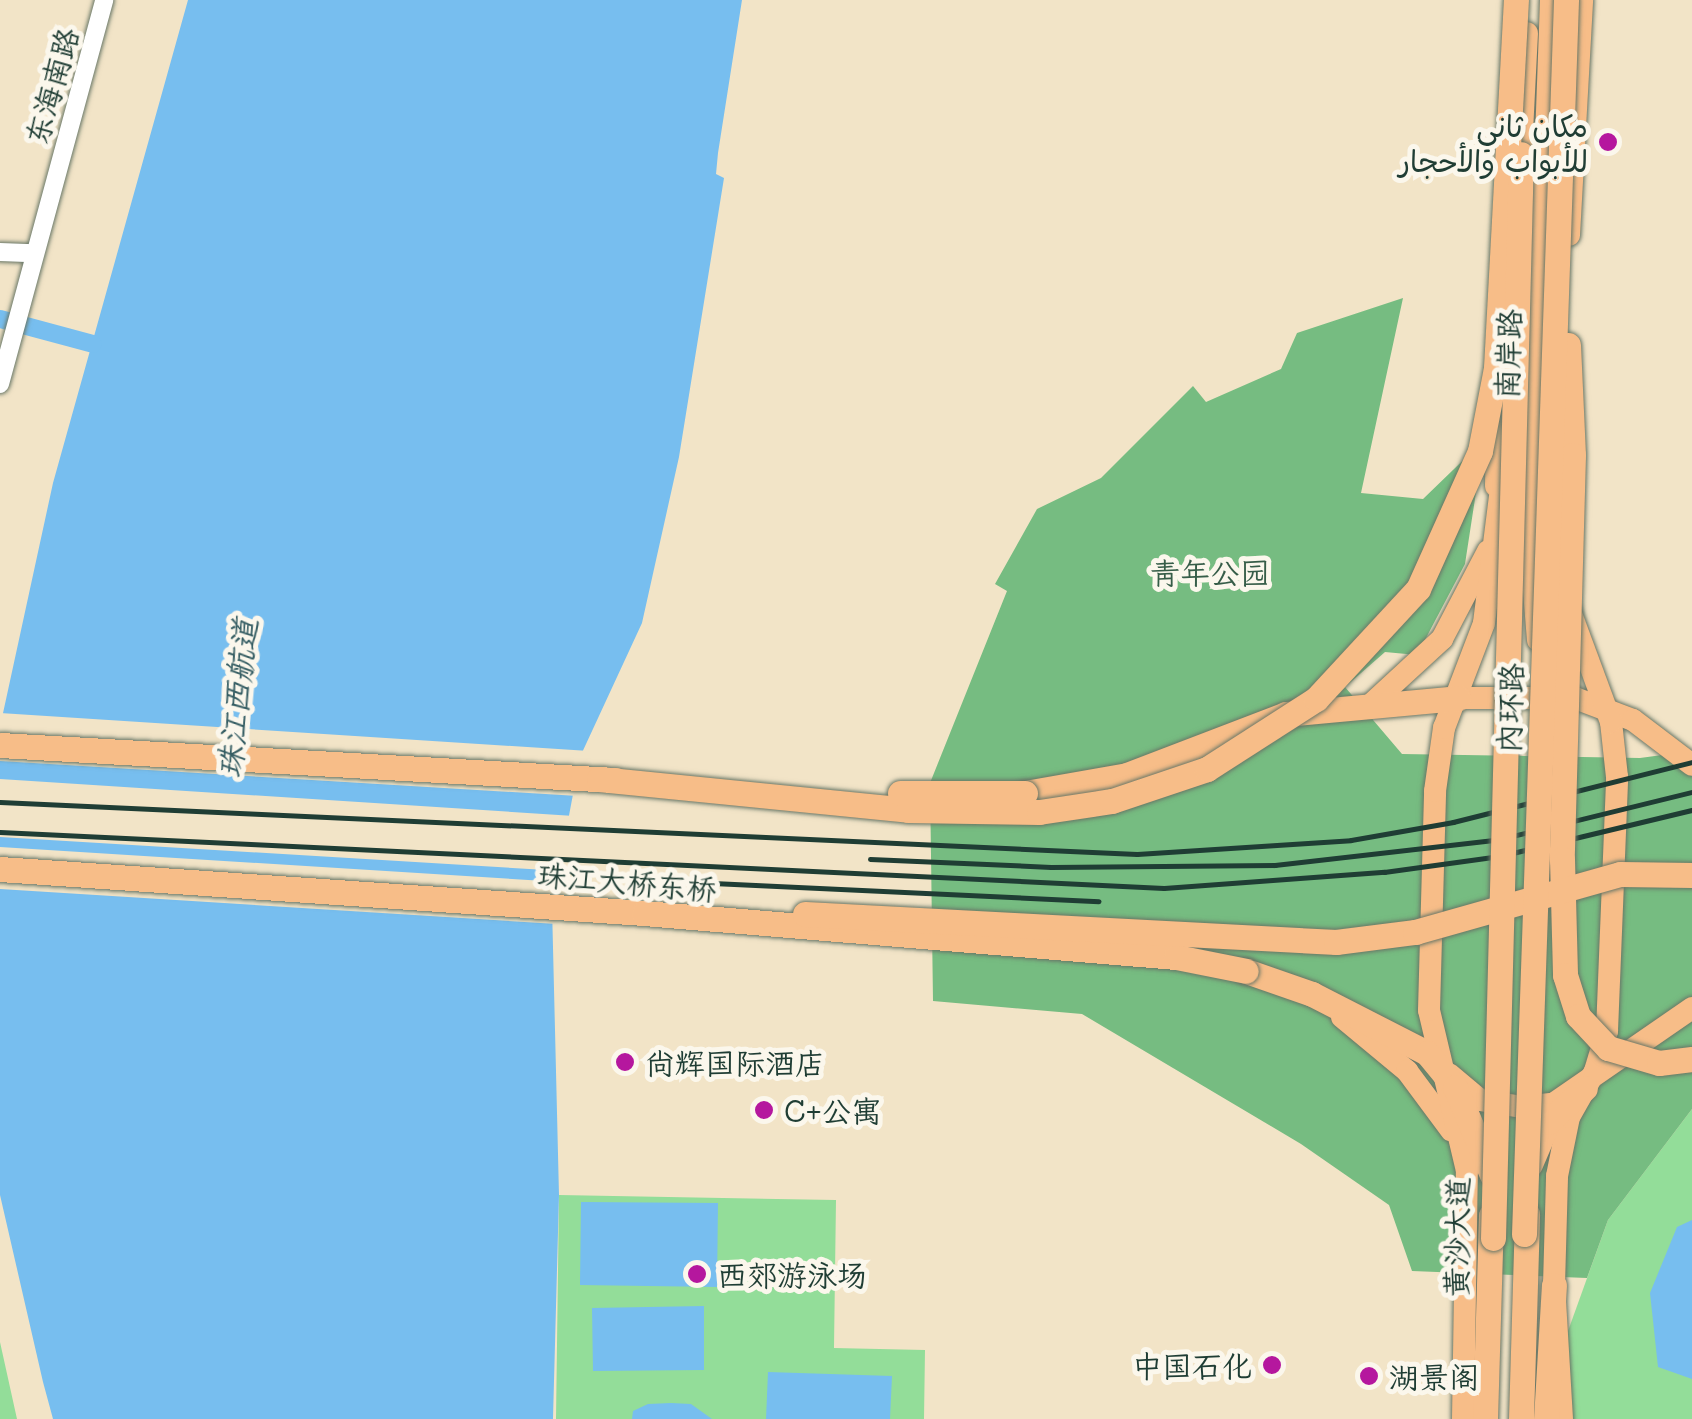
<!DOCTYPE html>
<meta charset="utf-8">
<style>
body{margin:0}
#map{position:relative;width:1692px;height:1419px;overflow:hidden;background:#f2e4c7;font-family:Mali,"Playpen Sans Arabic","LXGW WenKai TC",sans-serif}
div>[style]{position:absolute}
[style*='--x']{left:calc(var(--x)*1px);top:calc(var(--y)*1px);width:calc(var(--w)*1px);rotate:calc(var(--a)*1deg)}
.green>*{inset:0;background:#93dd99}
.forest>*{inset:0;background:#76bc81}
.water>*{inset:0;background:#77beef}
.pier>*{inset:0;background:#f2e4c7}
.canal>*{height:18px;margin:-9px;padding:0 9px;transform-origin:9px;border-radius:9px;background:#77beef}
.roads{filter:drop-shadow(0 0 2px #697767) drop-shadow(0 0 2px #697767)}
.minor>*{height:18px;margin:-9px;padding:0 9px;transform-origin:9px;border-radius:9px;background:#fff}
.major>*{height:22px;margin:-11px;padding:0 11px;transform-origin:11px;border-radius:11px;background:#f7bd88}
.highway>*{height:25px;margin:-12.5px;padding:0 12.5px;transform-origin:12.5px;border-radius:12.5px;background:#f7bd88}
.rail>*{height:5px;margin:-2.5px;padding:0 2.5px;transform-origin:2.5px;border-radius:2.5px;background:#1f3d34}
.bridges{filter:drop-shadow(0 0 2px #697767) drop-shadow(0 0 2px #697767)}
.highway-bridge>*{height:25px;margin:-12.5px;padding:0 12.5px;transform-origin:12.5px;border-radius:12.5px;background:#f7bd88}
.dots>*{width:28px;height:28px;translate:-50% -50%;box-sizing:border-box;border:5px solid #fbf7ec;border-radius:50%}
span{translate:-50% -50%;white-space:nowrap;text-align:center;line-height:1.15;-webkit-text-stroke:10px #fbf7ec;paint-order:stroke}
.street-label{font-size:30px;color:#1f3d34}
.poi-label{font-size:30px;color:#1f3d34}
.right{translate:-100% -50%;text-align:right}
.left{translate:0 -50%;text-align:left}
.park-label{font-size:30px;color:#365d48}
.water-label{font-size:32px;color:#355d63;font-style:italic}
</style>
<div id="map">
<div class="green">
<i style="clip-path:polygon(1692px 1109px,1692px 1419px,1565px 1419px,1568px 1331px,1608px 1220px)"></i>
<i style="clip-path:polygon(559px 1195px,836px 1200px,834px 1348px,925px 1350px,924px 1419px,556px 1419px)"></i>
<i style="clip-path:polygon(0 1342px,15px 1410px,17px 1419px,0 1419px)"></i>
</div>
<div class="forest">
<i style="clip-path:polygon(1403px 298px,1361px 493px,1423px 499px,1484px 440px,1465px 564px,1417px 655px,1385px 652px,1345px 687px,1402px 754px,1640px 758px,1692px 751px,1692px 1109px,1608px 1220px,1587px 1278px,1412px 1271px,1389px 1205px,1301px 1144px,1082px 1014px,933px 1001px,930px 783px,1007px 591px,995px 584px,1037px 509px,1101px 478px,1193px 386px,1206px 402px,1281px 369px,1297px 333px)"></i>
</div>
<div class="water">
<i style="clip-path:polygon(188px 0,742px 0,718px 153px,716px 174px,724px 178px,679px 457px,642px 623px,580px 757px,552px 906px,559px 1195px,553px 1419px,53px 1419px,43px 1382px,0 1195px,0 727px,53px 483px)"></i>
<i style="clip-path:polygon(581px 1202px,718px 1203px,717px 1287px,580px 1285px)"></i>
<i style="clip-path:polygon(1692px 1220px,1692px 1379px,1658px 1367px,1650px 1293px,1677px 1227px)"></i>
<i style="clip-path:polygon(704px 1306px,704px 1370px,593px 1371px,592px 1308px)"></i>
<i style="clip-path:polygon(768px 1372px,892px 1376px,890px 1419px,766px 1419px)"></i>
<i style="clip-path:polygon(671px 1403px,691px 1404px,712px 1419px,632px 1419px,633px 1411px,648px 1404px)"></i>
</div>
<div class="pier">
<i style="clip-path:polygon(0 713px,589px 751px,578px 796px,0 761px)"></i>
<i style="clip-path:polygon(0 779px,574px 816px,563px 871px,0 837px)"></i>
<i style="clip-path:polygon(0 847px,561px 882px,557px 924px,0 889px)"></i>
</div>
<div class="canal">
<i style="--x:0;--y:319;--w:96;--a:15"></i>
</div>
<div class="roads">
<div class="minor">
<i style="--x:0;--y:252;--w:33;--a:2"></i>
<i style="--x:0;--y:384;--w:398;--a:-74.8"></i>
</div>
<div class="major">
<i style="--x:1520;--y:171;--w:138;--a:-87.1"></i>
<i style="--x:1569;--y:235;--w:235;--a:-86.8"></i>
<i style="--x:1496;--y:486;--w:83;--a:-89.3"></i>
<i style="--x:1538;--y:640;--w:86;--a:-94.7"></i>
<i style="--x:1531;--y:554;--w:554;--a:-87.93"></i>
<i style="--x:1458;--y:698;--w:117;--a:0"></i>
<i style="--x:1575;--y:698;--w:62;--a:20.8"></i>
<i style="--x:1633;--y:720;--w:74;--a:37.3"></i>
<i style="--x:1367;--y:708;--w:102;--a:-42.6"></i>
<i style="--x:1442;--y:639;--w:99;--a:-62.4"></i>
<i style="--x:1342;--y:1017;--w:85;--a:39.7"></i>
<i style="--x:1407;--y:1071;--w:74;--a:53.3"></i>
<i style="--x:1449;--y:1074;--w:40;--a:40"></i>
<i style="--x:1480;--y:1100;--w:43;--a:9.5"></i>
<i style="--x:1522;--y:1107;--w:31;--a:-6"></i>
<i style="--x:1553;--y:1104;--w:169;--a:-34.6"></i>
<i style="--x:1463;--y:1419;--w:248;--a:-89.1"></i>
<i style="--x:1467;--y:1171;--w:165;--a:-103.3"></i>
<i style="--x:1429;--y:1010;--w:219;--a:-88.4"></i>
<i style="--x:1435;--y:791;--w:64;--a:-81.9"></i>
<i style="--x:1444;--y:728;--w:112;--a:-69.1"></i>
<i style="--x:1484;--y:623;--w:151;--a:-82.8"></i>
<i style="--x:1562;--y:1419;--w:134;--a:-93.4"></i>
<i style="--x:1554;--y:1285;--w:109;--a:-88.4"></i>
<i style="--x:1557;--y:1176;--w:60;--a:-78.5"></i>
<i style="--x:1569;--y:1117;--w:53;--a:-60.5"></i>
<i style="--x:1595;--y:1071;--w:42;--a:-73.3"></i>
<i style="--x:1607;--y:1031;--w:254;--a:-87.7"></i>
<i style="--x:1617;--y:777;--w:55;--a:-96.2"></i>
<i style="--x:1611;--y:722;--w:118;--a:-110.3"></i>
</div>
<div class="highway">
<i style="--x:1025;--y:793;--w:104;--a:-10"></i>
<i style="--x:1127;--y:775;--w:170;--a:-21"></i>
<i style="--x:1286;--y:714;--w:173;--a:-5.3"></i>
<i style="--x:1246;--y:971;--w:70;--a:19.2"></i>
<i style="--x:1312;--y:994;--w:129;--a:27.2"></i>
<i style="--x:1427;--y:1053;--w:44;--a:50.5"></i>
<i style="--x:1455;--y:1087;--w:95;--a:67.2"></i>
<i style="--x:1530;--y:1164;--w:46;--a:-66.8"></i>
<i style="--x:1548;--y:1122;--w:50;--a:-42.6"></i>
<i style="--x:1485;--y:1419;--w:204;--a:-88.3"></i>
<i style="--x:1521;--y:1419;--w:205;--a:-88.3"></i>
<i style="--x:1546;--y:1419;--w:134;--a:-86.6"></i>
</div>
</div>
<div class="rail">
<i style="--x:0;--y:802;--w:1138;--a:2.62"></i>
<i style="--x:1137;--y:854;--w:214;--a:-3.7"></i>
<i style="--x:1351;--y:840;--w:104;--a:-10"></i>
<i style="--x:1453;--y:822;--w:246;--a:-14.1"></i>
<i style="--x:0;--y:832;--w:1165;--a:2.75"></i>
<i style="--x:1164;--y:888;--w:221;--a:-4.2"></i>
<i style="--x:1384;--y:872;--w:117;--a:-7.9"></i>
<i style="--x:1500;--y:856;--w:197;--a:-13.5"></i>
<i style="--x:870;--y:859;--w:181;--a:2.5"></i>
<i style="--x:1051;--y:867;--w:224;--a:-0.5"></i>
<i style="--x:1275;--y:865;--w:222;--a:-6.5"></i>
<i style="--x:1496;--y:840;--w:202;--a:-13.8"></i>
<i style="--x:670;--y:881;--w:429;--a:2.7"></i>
</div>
<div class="bridges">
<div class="highway-bridge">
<i style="--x:1568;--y:345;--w:110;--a:87.4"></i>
<i style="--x:1573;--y:455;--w:404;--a:91.6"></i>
<i style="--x:1562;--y:859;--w:116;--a:88.5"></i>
<i style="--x:1565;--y:975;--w:43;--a:72.4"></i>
<i style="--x:1578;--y:1016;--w:44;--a:46.8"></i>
<i style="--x:1608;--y:1048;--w:53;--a:16.4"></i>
<i style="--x:1659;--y:1063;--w:33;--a:-7"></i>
<i style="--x:0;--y:745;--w:616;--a:3.26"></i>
<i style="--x:599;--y:779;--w:311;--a:5.7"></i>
<i style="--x:908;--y:810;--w:131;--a:0.9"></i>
<i style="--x:1039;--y:812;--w:74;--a:-8.6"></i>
<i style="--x:1112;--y:801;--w:100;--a:-18.6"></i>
<i style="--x:1207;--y:769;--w:130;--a:-32.7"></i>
<i style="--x:1316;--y:699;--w:150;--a:-47.2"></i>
<i style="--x:1418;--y:589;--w:151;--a:-65.8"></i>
<i style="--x:1480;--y:451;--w:85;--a:-79.1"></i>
<i style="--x:1496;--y:368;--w:369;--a:-86.9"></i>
<i style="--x:900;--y:793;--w:125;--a:0"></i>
<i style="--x:0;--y:869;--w:646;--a:3.91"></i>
<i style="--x:644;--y:913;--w:534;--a:4.73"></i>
<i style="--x:1176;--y:957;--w:71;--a:11.3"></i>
<i style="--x:805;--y:914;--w:532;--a:3.02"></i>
<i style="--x:1336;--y:942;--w:80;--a:-7.2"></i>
<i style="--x:1415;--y:932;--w:213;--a:-15.8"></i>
<i style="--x:1620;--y:874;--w:72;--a:0.8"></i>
<i style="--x:1524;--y:1234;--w:1235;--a:-88.05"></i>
<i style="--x:1493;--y:1238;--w:1084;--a:-88.52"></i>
</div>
</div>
<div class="dots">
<i style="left:1608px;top:142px;background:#b5179e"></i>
<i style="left:625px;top:1062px;background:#b5179e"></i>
<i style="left:764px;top:1110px;background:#b5179e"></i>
<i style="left:697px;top:1274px;background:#b5179e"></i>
<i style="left:1272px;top:1365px;background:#b5179e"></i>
<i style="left:1369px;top:1376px;background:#b5179e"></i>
</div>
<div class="street-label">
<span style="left:51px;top:86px;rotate:-74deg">东海南路</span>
<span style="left:1507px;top:354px;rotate:-88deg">南岸路</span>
<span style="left:1509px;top:708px;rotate:-88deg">内环路</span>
<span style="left:627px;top:881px;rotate:5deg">珠江大桥东桥</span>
<span style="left:1456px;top:1237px;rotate:-89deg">黄沙大道</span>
</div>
<div class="poi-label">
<span class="right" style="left:1588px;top:142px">مكان ثاني<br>للأبواب والأحجار</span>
<span class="left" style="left:645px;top:1062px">尚辉国际酒店</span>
<span class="left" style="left:784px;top:1110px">C+公寓</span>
<span class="left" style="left:717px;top:1274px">西郊游泳场</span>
<span class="right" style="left:1252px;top:1365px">中国石化</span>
<span class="left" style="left:1389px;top:1376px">湖景阁</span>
</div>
<div class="park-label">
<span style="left:1210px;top:572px">青年公园</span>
</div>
<div class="water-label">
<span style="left:236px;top:698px;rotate:-84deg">珠江西航道</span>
</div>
</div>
